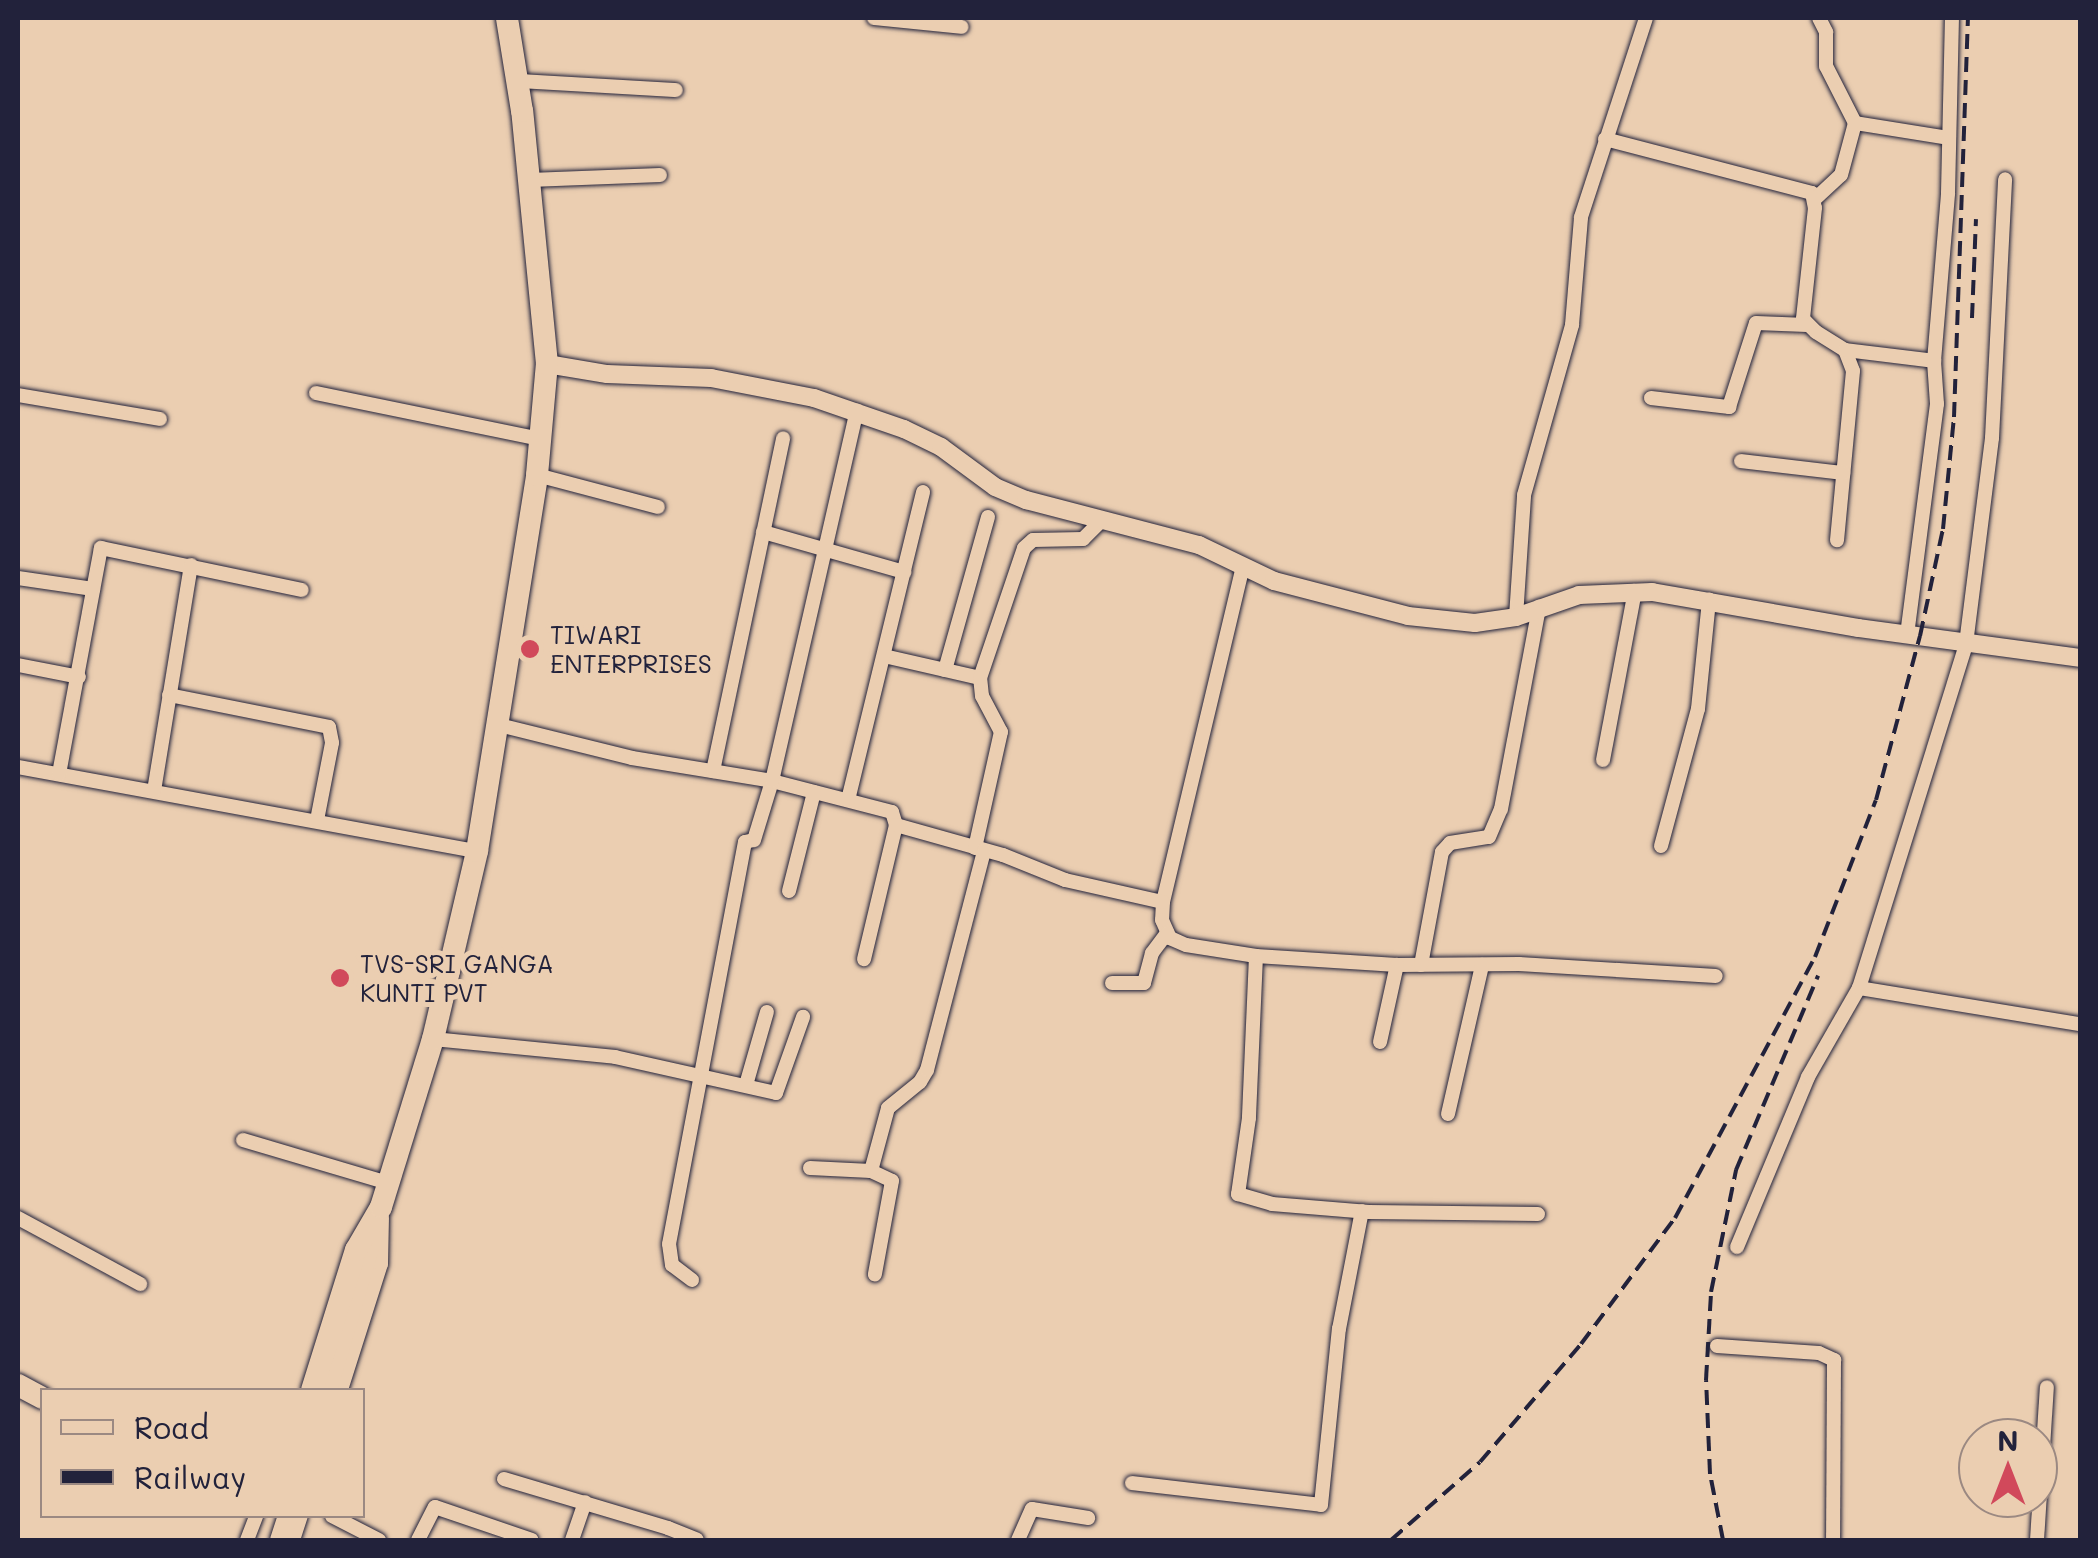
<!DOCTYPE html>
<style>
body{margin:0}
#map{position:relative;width:2098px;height:1558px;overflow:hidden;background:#ebceb1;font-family:Mali,sans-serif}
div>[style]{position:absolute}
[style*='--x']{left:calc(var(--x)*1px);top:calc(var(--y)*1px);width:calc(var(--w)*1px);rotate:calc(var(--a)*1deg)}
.roads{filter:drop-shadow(0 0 2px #22223b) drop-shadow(0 0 2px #22223b)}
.minor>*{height:14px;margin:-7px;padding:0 7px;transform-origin:7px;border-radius:7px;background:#ebceb1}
.tertiary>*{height:18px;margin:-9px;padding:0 9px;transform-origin:9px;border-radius:9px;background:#ebceb1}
.secondary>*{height:20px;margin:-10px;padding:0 10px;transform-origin:10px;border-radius:10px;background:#ebceb1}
.primary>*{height:22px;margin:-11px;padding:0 11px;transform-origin:11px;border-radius:11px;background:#ebceb1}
.rail>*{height:4px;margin-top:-2px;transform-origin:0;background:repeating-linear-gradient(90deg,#22223b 0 15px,transparent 0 23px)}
.dots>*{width:28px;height:28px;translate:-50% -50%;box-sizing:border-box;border:5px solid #ebceb1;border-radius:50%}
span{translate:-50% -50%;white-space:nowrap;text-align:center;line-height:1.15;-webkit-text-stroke:10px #ebceb1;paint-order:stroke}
.poi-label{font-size:25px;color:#22223b}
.left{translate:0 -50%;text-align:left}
.frame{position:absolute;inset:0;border:20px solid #22223b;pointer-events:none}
.legend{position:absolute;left:40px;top:1388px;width:325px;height:130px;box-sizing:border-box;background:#ebceb1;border:2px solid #9b8982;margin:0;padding:12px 18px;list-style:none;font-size:30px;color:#22223b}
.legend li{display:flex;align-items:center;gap:20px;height:50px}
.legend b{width:50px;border:2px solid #9b8982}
.north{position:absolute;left:1958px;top:1418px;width:100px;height:100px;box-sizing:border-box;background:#ebceb1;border:2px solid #9b8982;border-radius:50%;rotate:0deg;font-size:28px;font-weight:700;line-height:40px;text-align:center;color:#22223b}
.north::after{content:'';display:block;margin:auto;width:35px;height:45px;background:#d1495b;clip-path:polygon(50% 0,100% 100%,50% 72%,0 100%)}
</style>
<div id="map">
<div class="roads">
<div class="minor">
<i style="--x:874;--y:18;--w:88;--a:5.8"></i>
<i style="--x:1819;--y:18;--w:16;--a:63"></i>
<i style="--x:1826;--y:32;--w:34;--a:90"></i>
<i style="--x:1826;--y:66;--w:64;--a:63"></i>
<i style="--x:1855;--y:123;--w:95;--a:9.1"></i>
<i style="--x:518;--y:81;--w:158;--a:3.3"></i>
<i style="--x:1605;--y:139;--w:214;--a:14.6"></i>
<i style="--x:1812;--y:193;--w:15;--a:79"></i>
<i style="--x:1815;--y:208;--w:112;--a:96.2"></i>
<i style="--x:1803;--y:319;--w:18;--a:45"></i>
<i style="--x:1816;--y:332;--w:34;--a:32"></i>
<i style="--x:1845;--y:350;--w:22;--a:69"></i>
<i style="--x:1853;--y:371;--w:170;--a:95.4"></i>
<i style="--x:530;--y:180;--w:130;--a:-2.2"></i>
<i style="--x:1815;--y:199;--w:35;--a:-43"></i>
<i style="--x:1841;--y:175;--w:54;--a:-74.9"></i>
<i style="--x:1845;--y:350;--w:90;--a:7"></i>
<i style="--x:316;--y:393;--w:230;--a:11.6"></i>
<i style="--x:18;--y:395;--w:144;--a:9.6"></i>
<i style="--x:1651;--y:398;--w:79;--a:6.6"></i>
<i style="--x:1729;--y:407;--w:88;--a:-72.2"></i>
<i style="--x:1756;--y:323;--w:51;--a:2.2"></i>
<i style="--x:1741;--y:461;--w:103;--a:6.7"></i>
<i style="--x:537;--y:475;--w:125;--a:14.8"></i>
<i style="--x:763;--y:532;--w:147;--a:15.8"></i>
<i style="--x:1243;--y:566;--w:345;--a:103.4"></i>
<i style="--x:1163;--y:902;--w:18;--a:93"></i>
<i style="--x:1162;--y:920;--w:20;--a:66"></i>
<i style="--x:1170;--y:938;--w:17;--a:24"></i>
<i style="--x:1186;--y:945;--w:71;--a:8.9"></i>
<i style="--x:1256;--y:956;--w:141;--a:3.7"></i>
<i style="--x:1397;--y:965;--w:122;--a:-0.5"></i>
<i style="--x:1519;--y:964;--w:197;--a:3.5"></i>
<i style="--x:18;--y:578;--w:76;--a:8.3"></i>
<i style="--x:1516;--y:617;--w:122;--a:-86.2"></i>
<i style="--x:1524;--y:495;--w:177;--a:-74.2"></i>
<i style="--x:1572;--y:325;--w:108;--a:-85.2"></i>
<i style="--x:1581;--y:217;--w:209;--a:-71.9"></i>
<i style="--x:1907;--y:635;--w:233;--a:-82.6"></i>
<i style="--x:1937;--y:404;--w:43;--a:-94"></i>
<i style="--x:1934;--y:361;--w:169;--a:-85.2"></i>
<i style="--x:1948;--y:193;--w:175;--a:-88.7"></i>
<i style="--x:884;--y:656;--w:98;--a:12.9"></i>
<i style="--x:18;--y:665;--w:62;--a:11.1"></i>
<i style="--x:945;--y:670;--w:159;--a:-74.3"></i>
<i style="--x:169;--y:695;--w:163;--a:11.3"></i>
<i style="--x:329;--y:727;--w:16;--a:79"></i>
<i style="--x:332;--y:743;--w:78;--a:101"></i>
<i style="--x:495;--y:724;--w:141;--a:13.9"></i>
<i style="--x:632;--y:758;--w:142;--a:9.3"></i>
<i style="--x:772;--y:781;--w:124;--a:14.5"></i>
<i style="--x:892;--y:812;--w:14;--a:73"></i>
<i style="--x:896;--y:825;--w:138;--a:103.4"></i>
<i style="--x:1603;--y:760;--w:172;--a:-79.3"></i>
<i style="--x:18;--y:767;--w:467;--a:10.4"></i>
<i style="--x:713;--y:771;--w:340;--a:-78.1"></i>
<i style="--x:59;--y:774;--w:230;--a:-79.5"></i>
<i style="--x:101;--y:548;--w:205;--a:11.8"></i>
<i style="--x:154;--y:791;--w:229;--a:-80.7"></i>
<i style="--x:848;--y:800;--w:317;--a:-76.3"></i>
<i style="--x:896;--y:825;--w:111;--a:15.7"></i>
<i style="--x:1003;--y:855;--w:67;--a:22"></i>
<i style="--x:1065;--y:880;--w:100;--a:12.7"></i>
<i style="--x:1661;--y:846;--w:142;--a:-74.9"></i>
<i style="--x:1698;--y:709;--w:110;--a:-84.2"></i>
<i style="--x:975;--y:848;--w:119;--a:-77.4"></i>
<i style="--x:1001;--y:732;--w:41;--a:-117.8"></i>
<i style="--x:982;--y:696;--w:18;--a:-96"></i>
<i style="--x:980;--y:678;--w:137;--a:-71.3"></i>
<i style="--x:1024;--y:548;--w:12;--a:-42"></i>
<i style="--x:1033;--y:540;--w:50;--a:-1.1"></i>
<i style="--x:1083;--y:539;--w:28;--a:-45"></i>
<i style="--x:789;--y:891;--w:102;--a:-75.8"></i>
<i style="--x:1256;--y:956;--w:162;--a:92.5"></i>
<i style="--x:1249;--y:1118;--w:77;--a:98.2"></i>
<i style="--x:1238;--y:1194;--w:35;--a:16"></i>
<i style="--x:1272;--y:1204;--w:97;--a:4.7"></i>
<i style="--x:1369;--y:1212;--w:169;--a:0.7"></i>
<i style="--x:1421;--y:965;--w:115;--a:-79.5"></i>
<i style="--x:1442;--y:852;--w:12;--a:-48"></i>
<i style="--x:1450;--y:843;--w:39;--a:-9"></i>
<i style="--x:1489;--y:837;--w:30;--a:-67"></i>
<i style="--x:1501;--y:809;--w:206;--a:-79.3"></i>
<i style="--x:1112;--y:983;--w:32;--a:0"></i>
<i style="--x:1144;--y:983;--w:31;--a:-75"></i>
<i style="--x:1152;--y:953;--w:25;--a:-53"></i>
<i style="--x:1859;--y:988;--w:224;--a:9.3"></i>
<i style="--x:433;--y:1039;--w:183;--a:5.6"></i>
<i style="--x:615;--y:1057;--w:165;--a:12.6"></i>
<i style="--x:776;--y:1093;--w:81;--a:-70.4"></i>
<i style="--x:1380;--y:1042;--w:79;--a:-77.6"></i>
<i style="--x:746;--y:1085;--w:76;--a:-74"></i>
<i style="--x:1448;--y:1114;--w:153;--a:-77.1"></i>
<i style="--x:243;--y:1140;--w:151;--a:16.5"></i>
<i style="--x:810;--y:1168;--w:61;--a:2.8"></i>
<i style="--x:871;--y:1171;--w:23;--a:25"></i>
<i style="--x:892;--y:1181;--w:95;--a:100.4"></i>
<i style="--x:871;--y:1171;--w:65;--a:-74.9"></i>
<i style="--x:888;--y:1108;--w:41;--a:-39.1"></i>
<i style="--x:920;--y:1082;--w:14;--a:-60"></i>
<i style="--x:927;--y:1070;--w:226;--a:-75.4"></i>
<i style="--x:18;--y:1218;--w:139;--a:28.4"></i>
<i style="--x:1737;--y:1247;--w:184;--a:-67.3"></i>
<i style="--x:1808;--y:1077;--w:103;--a:-60.2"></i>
<i style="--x:1859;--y:988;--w:360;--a:-72.7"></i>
<i style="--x:1966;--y:644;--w:208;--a:-82.8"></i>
<i style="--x:1992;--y:438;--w:259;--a:-87.1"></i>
<i style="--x:692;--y:1280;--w:25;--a:-143"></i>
<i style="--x:672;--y:1265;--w:21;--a:-98"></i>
<i style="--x:669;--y:1244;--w:409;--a:-79.3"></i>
<i style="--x:745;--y:842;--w:9;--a:-13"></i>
<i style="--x:754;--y:840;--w:62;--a:-73"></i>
<i style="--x:772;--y:781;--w:380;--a:-77.1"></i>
<i style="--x:1717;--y:1346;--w:102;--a:3.9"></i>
<i style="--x:1819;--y:1353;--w:17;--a:25"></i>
<i style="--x:1834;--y:1360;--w:180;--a:90.3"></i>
<i style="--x:341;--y:1390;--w:132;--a:-72.4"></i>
<i style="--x:381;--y:1264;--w:46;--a:-88.8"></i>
<i style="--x:504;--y:1479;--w:171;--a:16.6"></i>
<i style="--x:668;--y:1528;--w:31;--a:22"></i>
<i style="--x:1132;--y:1483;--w:190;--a:6.6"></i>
<i style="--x:1321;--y:1505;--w:177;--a:-84.2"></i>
<i style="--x:1339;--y:1329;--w:120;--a:-79"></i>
<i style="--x:332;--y:1516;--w:53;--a:27.1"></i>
<i style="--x:247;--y:1540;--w:26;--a:-69"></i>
<i style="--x:293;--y:1540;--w:25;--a:-72"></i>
<i style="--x:418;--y:1540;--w:37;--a:-63"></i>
<i style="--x:435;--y:1507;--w:102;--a:18.8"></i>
<i style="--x:572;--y:1540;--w:40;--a:-71.1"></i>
<i style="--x:1018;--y:1540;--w:34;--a:-66"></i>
<i style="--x:1032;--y:1509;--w:57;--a:9.1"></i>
<i style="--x:2037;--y:1540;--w:153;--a:-86.3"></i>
</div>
<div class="tertiary">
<i style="--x:547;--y:364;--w:61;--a:9.5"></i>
<i style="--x:607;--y:374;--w:104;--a:2.2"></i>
<i style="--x:711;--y:378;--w:105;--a:11"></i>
<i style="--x:814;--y:398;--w:95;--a:19"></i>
<i style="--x:904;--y:429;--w:41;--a:25.9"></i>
<i style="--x:941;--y:447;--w:67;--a:36.5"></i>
<i style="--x:995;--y:487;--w:34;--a:23"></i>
<i style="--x:1026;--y:500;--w:179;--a:14.6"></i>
<i style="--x:1199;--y:545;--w:83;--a:25.6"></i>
<i style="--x:1274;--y:581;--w:138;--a:14.6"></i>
<i style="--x:1408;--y:616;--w:67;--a:6"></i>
<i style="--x:1475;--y:623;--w:41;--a:-8.3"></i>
<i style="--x:1516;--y:617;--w:67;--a:-19.2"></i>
<i style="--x:1579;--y:595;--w:73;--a:-2.4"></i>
<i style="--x:1652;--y:592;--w:210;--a:9.9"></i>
<i style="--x:1859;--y:628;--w:223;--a:7.7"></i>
</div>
<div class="secondary">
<i style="--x:327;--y:1390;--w:169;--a:-73.5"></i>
<i style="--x:280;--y:1540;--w:25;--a:-72"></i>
</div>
<div class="primary">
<i style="--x:18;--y:1385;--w:27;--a:28"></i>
<i style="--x:312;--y:1390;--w:147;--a:-72.6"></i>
<i style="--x:356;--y:1250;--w:50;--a:-59.8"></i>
<i style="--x:381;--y:1207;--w:176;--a:-72.8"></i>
<i style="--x:433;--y:1039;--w:193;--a:-76.8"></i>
<i style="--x:477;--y:851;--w:381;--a:-80.9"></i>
<i style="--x:537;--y:475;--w:111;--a:-84.9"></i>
<i style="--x:547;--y:364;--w:254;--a:-95.6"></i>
<i style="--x:522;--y:111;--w:94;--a:-99.2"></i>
</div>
</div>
<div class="rail">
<i style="--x:1972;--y:318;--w:99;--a:-87.7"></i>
<i style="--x:1391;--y:1540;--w:118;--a:-41.2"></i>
<i style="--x:1480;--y:1462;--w:155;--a:-49.4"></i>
<i style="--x:1581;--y:1344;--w:157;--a:-53.3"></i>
<i style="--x:1675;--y:1218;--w:296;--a:-61.8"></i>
<i style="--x:1815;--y:957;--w:168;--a:-68.8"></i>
<i style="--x:1876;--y:800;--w:170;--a:-75"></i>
<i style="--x:1920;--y:636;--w:109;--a:-77.9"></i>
<i style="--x:1943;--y:529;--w:113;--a:-84.4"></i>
<i style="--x:1954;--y:417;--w:399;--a:-88"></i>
<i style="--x:1723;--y:1540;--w:67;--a:-101.1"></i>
<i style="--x:1710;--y:1474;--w:94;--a:-92.4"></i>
<i style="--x:1706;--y:1380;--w:88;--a:-86.7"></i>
<i style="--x:1711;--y:1292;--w:125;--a:-78.4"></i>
<i style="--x:1736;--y:1170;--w:211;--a:-67.1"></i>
</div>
<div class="dots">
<i style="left:530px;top:649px;background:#d1495b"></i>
<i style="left:340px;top:978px;background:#d1495b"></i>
</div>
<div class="poi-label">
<span class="left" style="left:550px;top:649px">TIWARI<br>ENTERPRISES</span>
<span class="left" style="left:360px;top:978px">TVS-SRI GANGA<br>KUNTI PVT</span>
</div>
<div class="frame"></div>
<ul class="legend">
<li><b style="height:12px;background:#ebceb1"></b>Road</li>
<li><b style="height:12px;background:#22223b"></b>Railway</li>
</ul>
<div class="north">N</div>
</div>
